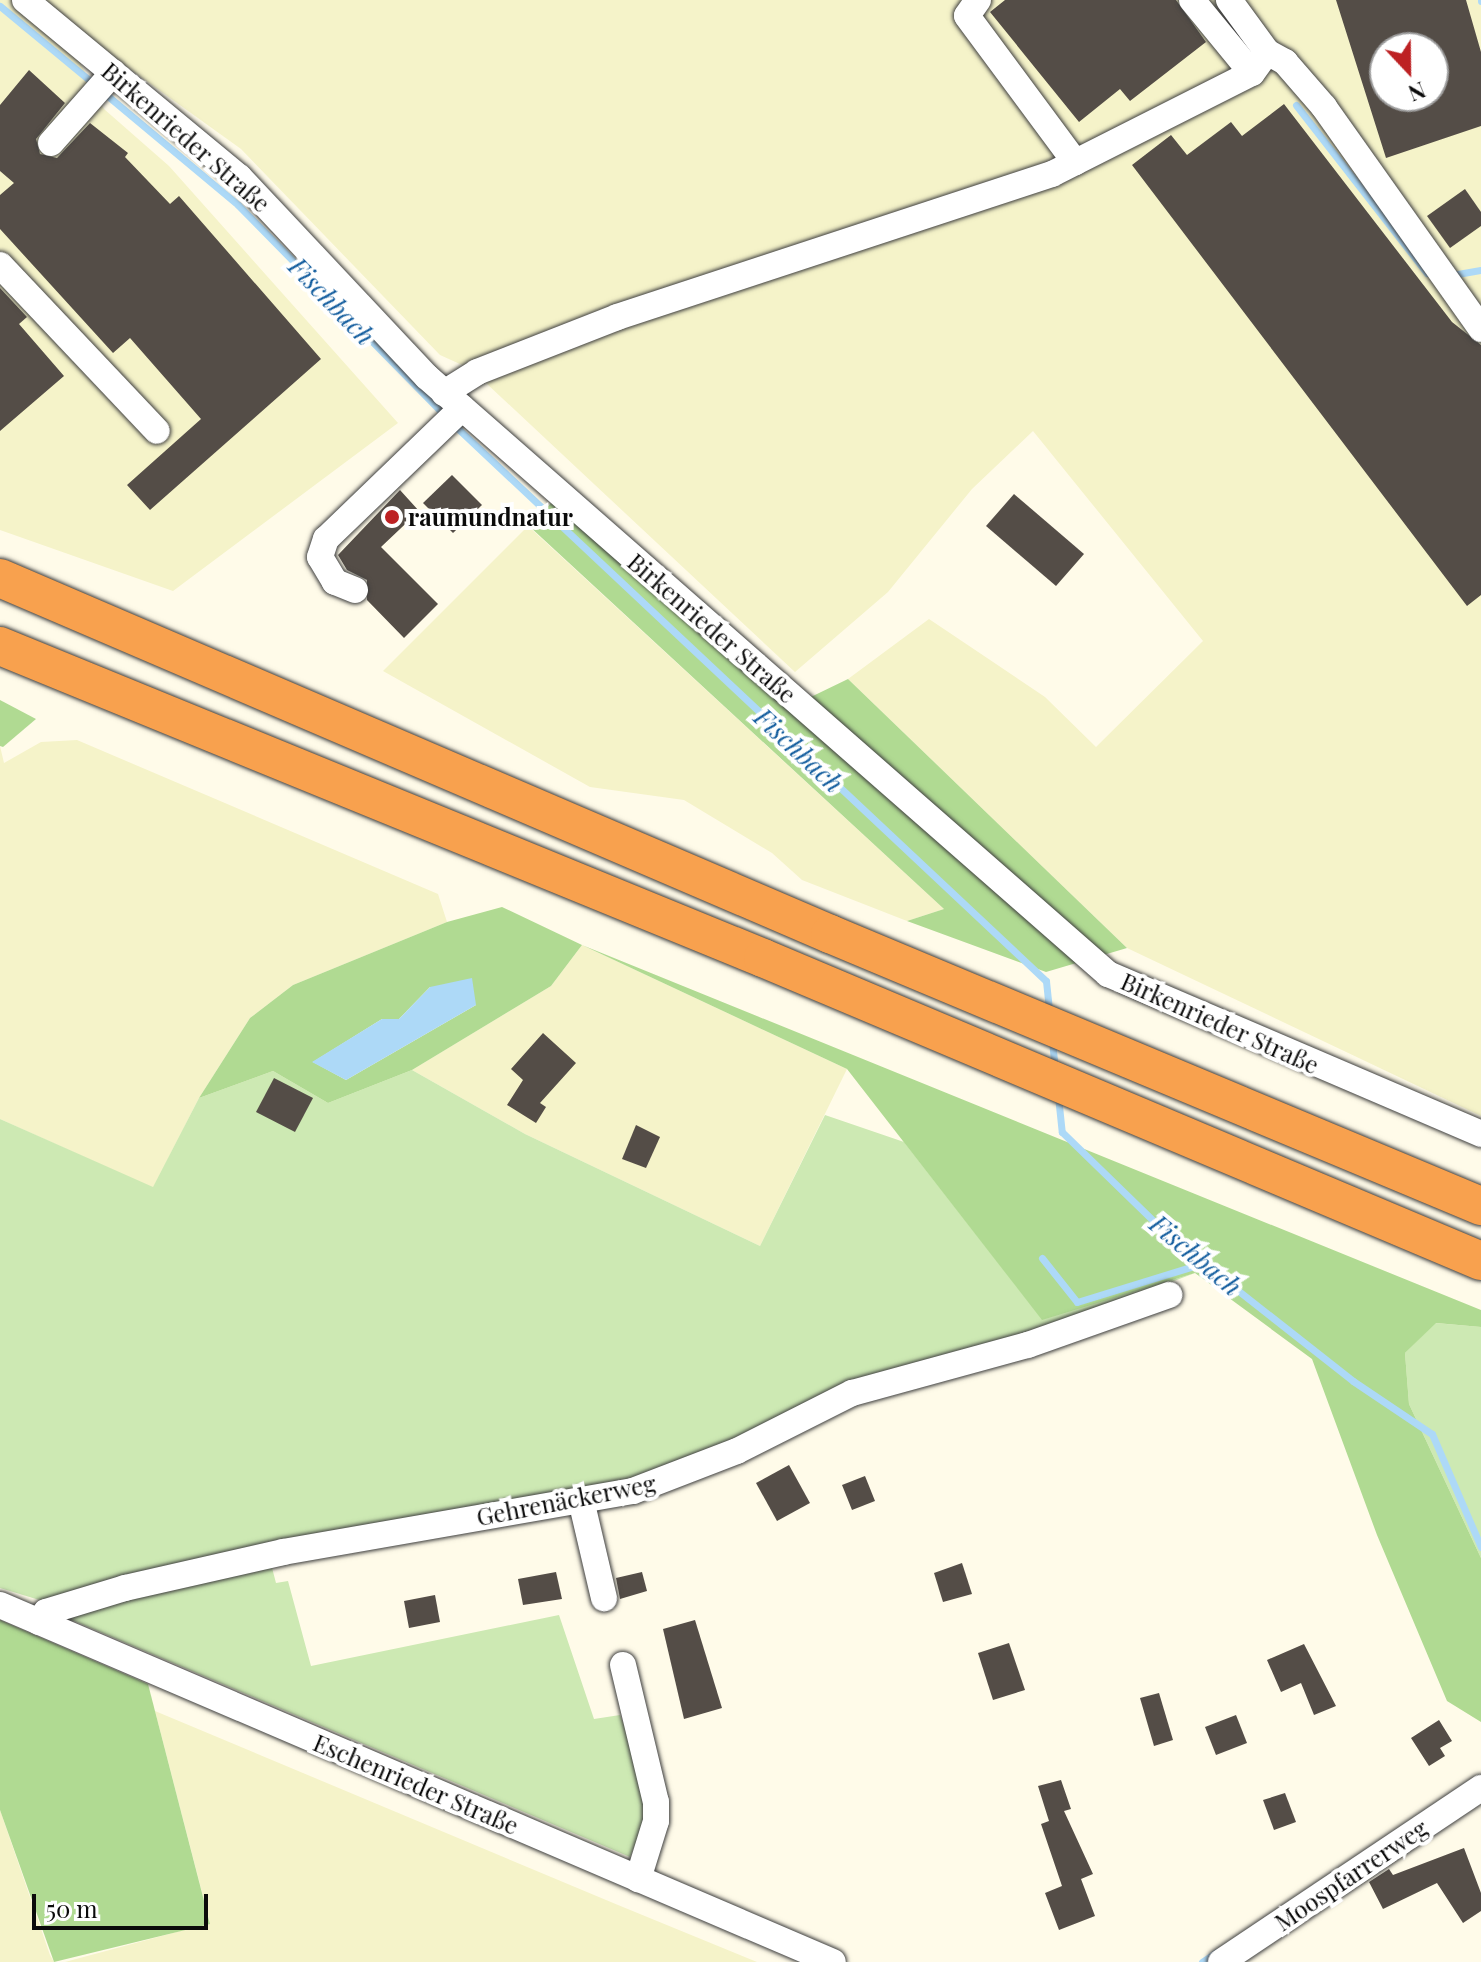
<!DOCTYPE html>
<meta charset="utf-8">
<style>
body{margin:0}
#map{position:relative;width:1481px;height:1962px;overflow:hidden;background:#fffbe9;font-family:"Playfair Display",serif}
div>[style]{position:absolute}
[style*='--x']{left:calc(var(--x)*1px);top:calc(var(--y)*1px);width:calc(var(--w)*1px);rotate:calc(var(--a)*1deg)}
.farmland>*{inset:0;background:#f5f3c9}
.green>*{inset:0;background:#cde9b3}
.forest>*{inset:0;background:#b0da92}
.water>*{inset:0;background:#add9f7}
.stream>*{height:7px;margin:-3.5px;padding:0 3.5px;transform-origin:3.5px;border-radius:3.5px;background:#add9f7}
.building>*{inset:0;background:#544d47}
.roads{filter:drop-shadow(0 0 2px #3e3e3e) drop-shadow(0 0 2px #3e3e3e)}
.minor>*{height:26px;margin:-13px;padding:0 13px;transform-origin:13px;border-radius:13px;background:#fff}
.highway>*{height:38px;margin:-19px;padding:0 19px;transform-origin:19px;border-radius:19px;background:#f8a14e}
.dots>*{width:22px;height:22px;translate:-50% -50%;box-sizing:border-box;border:4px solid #fff;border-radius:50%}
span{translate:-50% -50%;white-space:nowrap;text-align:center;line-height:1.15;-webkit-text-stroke:8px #fff;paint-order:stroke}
.street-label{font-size:24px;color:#0b0b0b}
.poi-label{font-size:24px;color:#0b0b0b;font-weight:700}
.left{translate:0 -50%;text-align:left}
.water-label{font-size:26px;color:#135d9e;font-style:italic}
.north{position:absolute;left:1369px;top:32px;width:80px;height:80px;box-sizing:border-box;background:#fff;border:2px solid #9d9d9d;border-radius:50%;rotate:158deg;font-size:22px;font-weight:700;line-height:32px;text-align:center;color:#0b0b0b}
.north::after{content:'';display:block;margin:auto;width:28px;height:36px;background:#bd2123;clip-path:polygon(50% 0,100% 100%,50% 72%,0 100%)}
.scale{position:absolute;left:32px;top:1894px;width:176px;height:36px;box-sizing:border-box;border:4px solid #0b0b0b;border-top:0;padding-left:10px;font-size:24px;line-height:28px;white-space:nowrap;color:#0b0b0b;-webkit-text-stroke:6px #fff;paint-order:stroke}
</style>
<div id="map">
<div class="farmland">
<i style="clip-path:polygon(evenodd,0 0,1481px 0,1481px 1116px,1127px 948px,848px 679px,929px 619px,1045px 697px,1096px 747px,1203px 641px,1033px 431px,972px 489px,888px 592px,795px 672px,471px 369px,440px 355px,241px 149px,56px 16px,104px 109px,169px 166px,398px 423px,173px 591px,0 530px,0 0,1385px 48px,1433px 48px,1433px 96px,1385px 96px,1385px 48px)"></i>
<i style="clip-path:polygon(528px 526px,944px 909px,907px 921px,802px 880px,772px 853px,684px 800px,590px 787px,383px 671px)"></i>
<i style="clip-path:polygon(77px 740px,438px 894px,447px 922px,293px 985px,250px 1018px,199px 1098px,153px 1188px,0 1119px,0 746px,4px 763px,41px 742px)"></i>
<i style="clip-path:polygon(582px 945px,847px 1069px,760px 1246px,525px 1134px,412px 1070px,551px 986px)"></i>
<i style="clip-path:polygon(155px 1711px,618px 1905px,757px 1962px,65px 1962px,210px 1923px)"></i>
<i style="clip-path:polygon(0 1810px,50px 1955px,54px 1962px,0 1962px)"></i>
</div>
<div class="green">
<i style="clip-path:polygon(412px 1070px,525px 1134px,760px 1246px,825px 1115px,904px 1142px,1042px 1319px,1195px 1273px,670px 1473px,46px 1602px,0 1588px,0 1119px,153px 1187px,199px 1098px,273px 1071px,328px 1103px)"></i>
<i style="clip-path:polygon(1435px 1323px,1481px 1327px,1481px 1558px,1409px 1404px,1405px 1353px)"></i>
<i style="clip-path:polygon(270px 1560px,276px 1583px,288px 1581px,311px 1666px,559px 1615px,594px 1719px,620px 1715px,645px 1778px,650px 1808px,630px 1857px,67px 1618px,74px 1612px)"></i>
</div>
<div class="forest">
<i style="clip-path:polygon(553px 501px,786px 709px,848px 679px,1127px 948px,1046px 972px,907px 921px,944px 909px,529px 526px)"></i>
<i style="clip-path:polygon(0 700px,36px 719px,3px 747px,0 746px)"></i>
<i style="clip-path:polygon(evenodd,502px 907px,582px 945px,1481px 1310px,1481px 1327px,1436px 1323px,1405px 1353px,1409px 1404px,1481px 1558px,1481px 1722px,1447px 1701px,1377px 1535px,1312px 1359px,1195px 1273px,1042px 1320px,847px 1069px,582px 945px,551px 986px,412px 1070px,328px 1103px,273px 1071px,199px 1098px,250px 1018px,293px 985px,447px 922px,502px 907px,430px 987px,476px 1005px,346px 1080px,313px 1062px,382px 1019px,399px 1019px,430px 987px)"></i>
<i style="clip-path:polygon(0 1620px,148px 1684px,210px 1924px,54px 1962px,0 1810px)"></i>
</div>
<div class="water">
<i style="clip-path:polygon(472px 978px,476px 1005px,346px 1080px,312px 1062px,382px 1019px,399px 1019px,430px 987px)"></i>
</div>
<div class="stream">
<i style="--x:1481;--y:0;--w:1;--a:90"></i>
<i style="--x:0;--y:6;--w:122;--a:39.7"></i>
<i style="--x:103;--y:92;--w:176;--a:39.9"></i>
<i style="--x:238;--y:205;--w:296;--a:45.5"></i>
<i style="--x:1296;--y:105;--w:213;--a:52.1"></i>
<i style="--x:1452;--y:275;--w:29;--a:-10"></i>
<i style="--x:454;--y:425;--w:812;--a:43.2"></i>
<i style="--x:1046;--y:981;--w:31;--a:84"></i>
<i style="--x:1052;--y:1041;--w:27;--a:84"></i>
<i style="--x:1058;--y:1096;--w:36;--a:84"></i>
<i style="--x:1062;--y:1132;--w:151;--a:44.2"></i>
<i style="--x:1170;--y:1237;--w:233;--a:38.2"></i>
<i style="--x:1353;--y:1381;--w:95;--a:33.9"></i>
<i style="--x:1432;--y:1434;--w:123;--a:66.6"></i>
<i style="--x:1042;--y:1258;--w:56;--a:51.5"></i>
<i style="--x:1077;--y:1302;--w:133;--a:-17.1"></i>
<i style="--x:1202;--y:1962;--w:18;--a:-34"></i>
</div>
<div class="building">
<i style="clip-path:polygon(1005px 0,1176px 0,1206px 42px,1130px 101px,1120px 89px,1079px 122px,990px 12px)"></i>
<i style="clip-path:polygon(evenodd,1336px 0,1466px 0,1481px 52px,1481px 126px,1386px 158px,1336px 0,1385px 48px,1433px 48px,1433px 96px,1385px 96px,1385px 48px)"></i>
<i style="clip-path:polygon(29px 70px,65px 103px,36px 139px,40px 154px,57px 158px,90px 123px,128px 153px,125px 157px,170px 204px,179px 196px,321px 359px,150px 510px,127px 485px,201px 419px,130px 338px,113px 353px,0 229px,0 195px,14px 183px,0 171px,0 105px)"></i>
<i style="clip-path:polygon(1284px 104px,1452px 322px,1481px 345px,1481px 595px,1467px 606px,1132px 165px,1171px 135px,1187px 155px,1231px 122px,1242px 136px)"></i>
<i style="clip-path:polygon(1465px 189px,1481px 212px,1481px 226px,1450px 248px,1427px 216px)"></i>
<i style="clip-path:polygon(0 288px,27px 317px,19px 324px,64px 376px,0 431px)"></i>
<i style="clip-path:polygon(452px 475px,482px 505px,453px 533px,423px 503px)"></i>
<i style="clip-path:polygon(400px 490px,419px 511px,381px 547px,438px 604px,404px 638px,367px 600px,367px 580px,347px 570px,338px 555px)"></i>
<i style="clip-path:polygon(1014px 494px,1084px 554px,1056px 586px,986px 526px)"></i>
<i style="clip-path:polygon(543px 1033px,576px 1063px,540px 1103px,546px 1107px,536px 1123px,507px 1105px,523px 1080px,511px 1069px)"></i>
<i style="clip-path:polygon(274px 1078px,313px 1098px,295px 1132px,256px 1112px)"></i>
<i style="clip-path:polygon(636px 1125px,660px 1137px,646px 1168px,622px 1159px)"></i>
<i style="clip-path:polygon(789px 1465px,810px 1503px,777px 1521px,756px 1483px)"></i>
<i style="clip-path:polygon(865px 1476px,875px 1501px,852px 1510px,842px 1485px)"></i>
<i style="clip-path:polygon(962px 1563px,972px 1594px,943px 1602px,934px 1573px)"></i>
<i style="clip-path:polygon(556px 1572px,562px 1599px,523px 1605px,518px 1579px)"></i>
<i style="clip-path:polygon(642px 1572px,647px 1591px,620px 1599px,616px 1578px)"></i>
<i style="clip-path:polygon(435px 1595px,440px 1622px,409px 1628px,404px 1601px)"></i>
<i style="clip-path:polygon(695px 1620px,722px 1708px,684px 1719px,663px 1629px)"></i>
<i style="clip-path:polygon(1009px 1643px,1025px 1690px,993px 1700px,978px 1653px)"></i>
<i style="clip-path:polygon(1304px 1644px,1336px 1706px,1314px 1715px,1301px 1683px,1281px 1692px,1267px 1660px)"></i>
<i style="clip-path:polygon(1159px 1693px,1173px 1740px,1154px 1746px,1140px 1698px)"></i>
<i style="clip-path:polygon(1236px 1715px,1247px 1743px,1216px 1755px,1205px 1727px)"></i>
<i style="clip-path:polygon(1439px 1720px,1452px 1741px,1440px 1748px,1445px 1756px,1429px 1766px,1411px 1738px)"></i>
<i style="clip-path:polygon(1061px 1780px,1071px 1809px,1064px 1811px,1093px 1874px,1081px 1879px,1095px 1916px,1059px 1930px,1045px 1893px,1062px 1886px,1041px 1824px,1049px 1821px,1038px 1786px)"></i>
<i style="clip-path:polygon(1285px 1793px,1296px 1822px,1274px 1830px,1263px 1800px)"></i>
<i style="clip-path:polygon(1464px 1848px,1481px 1893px,1481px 1911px,1463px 1923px,1437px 1883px,1383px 1909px,1369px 1882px,1389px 1869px,1393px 1875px)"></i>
</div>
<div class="roads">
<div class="minor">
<i style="--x:25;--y:0;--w:278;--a:39.6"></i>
<i style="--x:239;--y:177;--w:274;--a:46.8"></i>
<i style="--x:427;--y:377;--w:906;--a:41.24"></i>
<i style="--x:1108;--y:974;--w:406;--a:23.2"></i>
<i style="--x:978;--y:0;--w:19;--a:125"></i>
<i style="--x:967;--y:16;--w:182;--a:53.5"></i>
<i style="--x:1192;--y:0;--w:94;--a:50.6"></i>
<i style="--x:1229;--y:0;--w:64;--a:53.8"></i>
<i style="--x:1267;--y:52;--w:21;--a:29"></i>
<i style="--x:1285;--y:62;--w:60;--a:49.1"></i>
<i style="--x:1324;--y:107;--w:272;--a:54.7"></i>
<i style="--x:51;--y:143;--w:94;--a:-48.5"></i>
<i style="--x:0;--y:265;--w:228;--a:46.6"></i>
<i style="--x:444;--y:393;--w:39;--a:-32"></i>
<i style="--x:477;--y:372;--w:150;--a:-21.4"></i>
<i style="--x:617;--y:317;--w:458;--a:-18.2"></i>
<i style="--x:1052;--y:174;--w:224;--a:-26.8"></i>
<i style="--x:1252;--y:73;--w:26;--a:-54"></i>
<i style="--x:355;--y:590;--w:22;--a:-158"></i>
<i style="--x:335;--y:582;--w:29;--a:-121"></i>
<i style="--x:320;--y:557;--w:19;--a:-72"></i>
<i style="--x:326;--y:539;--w:189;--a:-43.9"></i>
<i style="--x:581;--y:1500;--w:101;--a:76.8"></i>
<i style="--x:0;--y:1605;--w:906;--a:23.2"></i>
<i style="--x:39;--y:1622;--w:12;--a:-55"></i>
<i style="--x:46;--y:1612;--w:83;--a:-16.9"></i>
<i style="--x:125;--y:1588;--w:162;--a:-12.8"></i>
<i style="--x:283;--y:1552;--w:355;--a:-9.9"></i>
<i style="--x:633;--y:1491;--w:111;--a:-21"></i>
<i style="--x:737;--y:1451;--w:129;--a:-26.8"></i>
<i style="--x:852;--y:1393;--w:182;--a:-15.3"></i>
<i style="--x:1028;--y:1345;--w:150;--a:-19.5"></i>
<i style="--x:623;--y:1665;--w:141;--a:76.5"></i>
<i style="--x:656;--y:1802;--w:19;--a:90"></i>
<i style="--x:656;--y:1821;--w:61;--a:107.2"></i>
<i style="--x:1221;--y:1962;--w:313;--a:-33.8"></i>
</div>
<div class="highway">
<i style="--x:0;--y:578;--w:903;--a:23.22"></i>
<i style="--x:830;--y:934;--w:706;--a:22.68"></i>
<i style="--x:0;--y:646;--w:824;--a:22.24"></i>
<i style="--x:763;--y:958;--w:779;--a:22.88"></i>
</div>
</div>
<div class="dots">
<i style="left:392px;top:517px;background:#bd2123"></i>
</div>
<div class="street-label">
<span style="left:186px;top:137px;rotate:41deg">Birkenrieder Straße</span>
<span style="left:712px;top:628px;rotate:41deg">Birkenrieder Straße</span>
<span style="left:1220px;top:1023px;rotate:24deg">Birkenrieder Straße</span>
<span style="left:566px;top:1500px;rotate:-11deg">Gehrenäckerweg</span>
<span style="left:416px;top:1784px;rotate:23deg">Eschenrieder Straße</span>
<span style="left:1351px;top:1875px;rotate:-34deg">Moospfarrerweg</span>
</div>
<div class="poi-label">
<span class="left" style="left:408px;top:517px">raumundnatur</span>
</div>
<div class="water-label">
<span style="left:332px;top:301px;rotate:46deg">Fischbach</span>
<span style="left:799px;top:750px;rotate:43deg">Fischbach</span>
<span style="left:1196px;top:1255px;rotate:40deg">Fischbach</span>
</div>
<div class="north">N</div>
<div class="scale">50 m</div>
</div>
